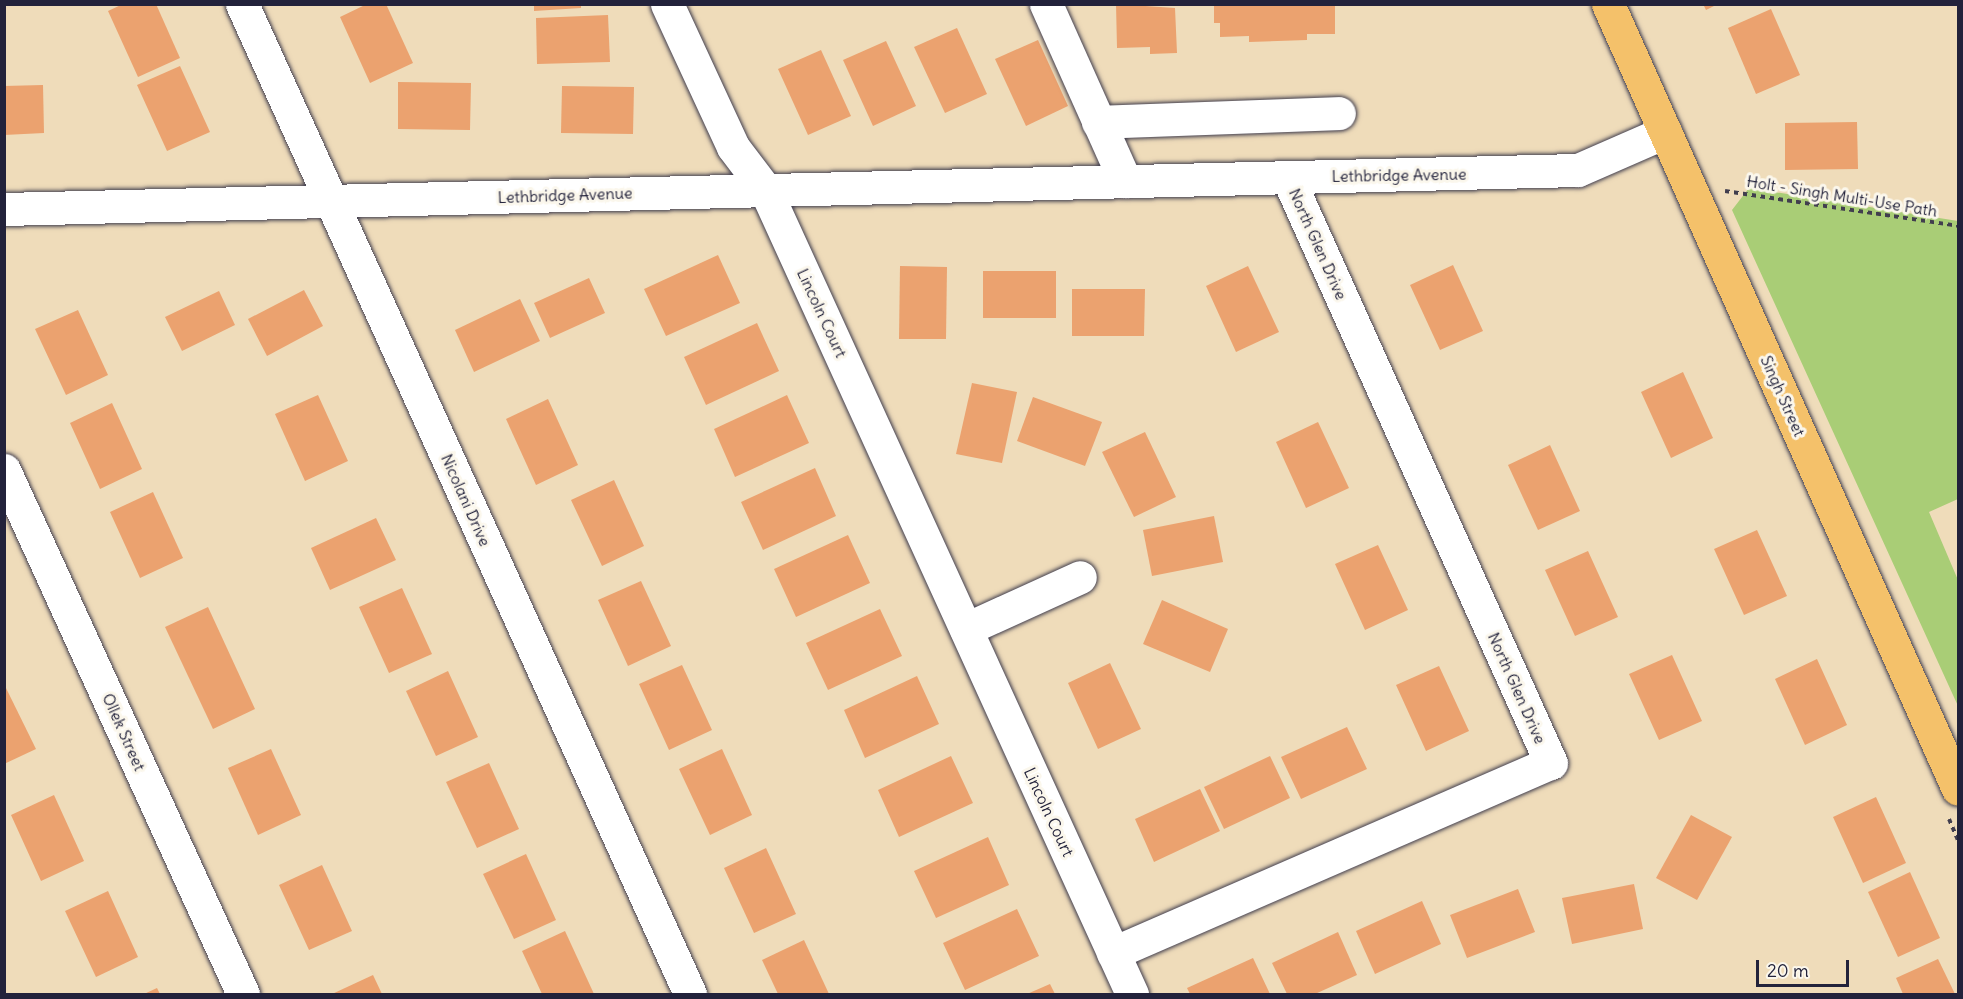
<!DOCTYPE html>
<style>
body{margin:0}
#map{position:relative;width:1963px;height:999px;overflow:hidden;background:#efdcba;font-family:Delius,sans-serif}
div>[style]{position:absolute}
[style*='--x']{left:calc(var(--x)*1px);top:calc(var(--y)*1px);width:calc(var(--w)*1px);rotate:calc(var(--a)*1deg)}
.green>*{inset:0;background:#a9cd76}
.building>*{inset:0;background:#eba26f}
.path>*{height:4px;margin-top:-2px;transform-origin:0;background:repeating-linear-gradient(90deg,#413e4e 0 4.5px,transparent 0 9px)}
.roads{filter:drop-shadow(0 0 2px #413e4e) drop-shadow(0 0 2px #413e4e)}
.minor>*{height:33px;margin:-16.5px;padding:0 16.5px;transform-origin:16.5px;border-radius:16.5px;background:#fff}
.major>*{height:33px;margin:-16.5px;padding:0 16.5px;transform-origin:16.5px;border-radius:16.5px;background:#f4c16a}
span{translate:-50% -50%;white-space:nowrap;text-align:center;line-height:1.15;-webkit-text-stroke:6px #fbf7ec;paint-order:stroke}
.street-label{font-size:16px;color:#22223b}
.frame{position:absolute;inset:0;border:6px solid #22223b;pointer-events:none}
.scale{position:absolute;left:1756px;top:960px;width:93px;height:27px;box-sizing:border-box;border:3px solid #22223b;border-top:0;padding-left:8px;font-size:18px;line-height:21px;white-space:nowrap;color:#22223b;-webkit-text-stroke:4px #fbf7ec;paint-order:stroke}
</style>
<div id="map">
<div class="green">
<i style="clip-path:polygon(1749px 188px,1958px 221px,1958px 499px,1929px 512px,1958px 580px,1958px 706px,1732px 210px)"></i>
</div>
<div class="building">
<i style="clip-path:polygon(123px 4px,156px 4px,180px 58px,138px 77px,108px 11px)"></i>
<i style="clip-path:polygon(367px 4px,386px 4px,413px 63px,370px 83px,340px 17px)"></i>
<i style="clip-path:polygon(534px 4px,581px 4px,581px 8px,534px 11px)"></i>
<i style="clip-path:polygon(1116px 4px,1175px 8px,1177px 53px,1150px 54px,1150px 47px,1117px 48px)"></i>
<i style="clip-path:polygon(1214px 4px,1335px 4px,1335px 34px,1307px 34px,1307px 40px,1249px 42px,1249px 36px,1220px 37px,1220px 23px,1214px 23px)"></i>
<i style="clip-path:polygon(1703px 4px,1718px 4px,1706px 10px)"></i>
<i style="clip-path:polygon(1771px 9px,1800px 75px,1756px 94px,1728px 28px)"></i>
<i style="clip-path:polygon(608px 15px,610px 62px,537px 64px,536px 18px)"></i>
<i style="clip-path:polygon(957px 28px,987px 94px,945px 113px,914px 47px)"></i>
<i style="clip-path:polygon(1038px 40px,1068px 106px,1026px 126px,995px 59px)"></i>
<i style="clip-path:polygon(886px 41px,916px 106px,873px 126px,843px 60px)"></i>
<i style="clip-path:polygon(821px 50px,851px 116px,808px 135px,778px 69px)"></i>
<i style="clip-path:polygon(180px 66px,210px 132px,167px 151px,137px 85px)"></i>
<i style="clip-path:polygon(398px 82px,471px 83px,470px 130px,398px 129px)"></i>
<i style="clip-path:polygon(43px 85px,44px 133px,4px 135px,4px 86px)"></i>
<i style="clip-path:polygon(562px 86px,634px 87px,633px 134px,561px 133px)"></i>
<i style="clip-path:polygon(1857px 122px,1858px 169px,1785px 170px,1785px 123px)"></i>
<i style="clip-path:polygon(718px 255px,740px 303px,666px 336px,644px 289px)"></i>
<i style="clip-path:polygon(1453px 265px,1483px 331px,1440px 350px,1410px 285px)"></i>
<i style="clip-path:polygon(900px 266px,947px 267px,946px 339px,899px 339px)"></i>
<i style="clip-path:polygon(1248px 266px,1279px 332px,1236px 352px,1206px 286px)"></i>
<i style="clip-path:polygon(983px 271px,1056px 271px,1056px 318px,983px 318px)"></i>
<i style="clip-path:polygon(589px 278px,605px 313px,550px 338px,534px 303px)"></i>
<i style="clip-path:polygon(1072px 289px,1145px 289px,1144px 336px,1072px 336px)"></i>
<i style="clip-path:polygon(304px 290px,323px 326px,267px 356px,248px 319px)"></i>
<i style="clip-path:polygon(219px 291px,235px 325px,182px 351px,165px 317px)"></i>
<i style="clip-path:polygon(520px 299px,540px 341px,474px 372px,455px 330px)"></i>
<i style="clip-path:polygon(78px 310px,108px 375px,66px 395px,35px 329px)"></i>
<i style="clip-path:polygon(757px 323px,779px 371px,706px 405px,684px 357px)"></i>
<i style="clip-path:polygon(1683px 372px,1713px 438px,1671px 458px,1641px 392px)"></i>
<i style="clip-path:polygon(972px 383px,1017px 392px,1002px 463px,956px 454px)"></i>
<i style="clip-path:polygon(318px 395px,348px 461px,305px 481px,275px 414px)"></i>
<i style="clip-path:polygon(787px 395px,809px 443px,735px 477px,714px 429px)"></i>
<i style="clip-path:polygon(1033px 397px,1102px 422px,1085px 466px,1017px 441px)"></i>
<i style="clip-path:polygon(548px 399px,578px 465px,536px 485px,506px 419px)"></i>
<i style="clip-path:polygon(112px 403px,142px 469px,100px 489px,70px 423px)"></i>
<i style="clip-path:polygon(1318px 422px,1349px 488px,1306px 508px,1276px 442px)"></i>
<i style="clip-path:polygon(1145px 432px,1176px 497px,1134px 517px,1102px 452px)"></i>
<i style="clip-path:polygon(1550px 445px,1580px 511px,1538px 530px,1508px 465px)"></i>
<i style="clip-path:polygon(815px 468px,836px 516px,763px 550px,741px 502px)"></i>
<i style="clip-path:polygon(614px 480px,644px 546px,602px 566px,571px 500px)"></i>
<i style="clip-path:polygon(153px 492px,183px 558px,140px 578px,110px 512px)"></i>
<i style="clip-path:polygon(1214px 516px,1223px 562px,1152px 576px,1143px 530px)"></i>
<i style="clip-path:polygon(376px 518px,396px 560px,330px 590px,311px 548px)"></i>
<i style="clip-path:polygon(1757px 530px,1787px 596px,1744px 615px,1714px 549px)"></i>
<i style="clip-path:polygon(848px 535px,870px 583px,796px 617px,774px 569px)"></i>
<i style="clip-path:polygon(1378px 545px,1408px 610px,1365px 630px,1335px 564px)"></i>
<i style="clip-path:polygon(1588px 551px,1618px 617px,1575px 636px,1545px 570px)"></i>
<i style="clip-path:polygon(641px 581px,671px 646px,628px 666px,598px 600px)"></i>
<i style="clip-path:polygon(402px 588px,432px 654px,389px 673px,359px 607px)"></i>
<i style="clip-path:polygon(1162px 600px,1228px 629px,1210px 672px,1143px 644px)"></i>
<i style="clip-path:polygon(208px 607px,255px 709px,213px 729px,165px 627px)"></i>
<i style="clip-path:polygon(880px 609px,902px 656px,828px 690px,806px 643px)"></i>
<i style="clip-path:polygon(1672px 655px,1702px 721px,1659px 740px,1629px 674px)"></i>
<i style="clip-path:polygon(1817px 659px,1847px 725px,1805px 745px,1775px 679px)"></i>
<i style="clip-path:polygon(1110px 663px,1141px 729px,1098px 749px,1068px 683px)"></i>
<i style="clip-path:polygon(682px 665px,712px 730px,669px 750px,639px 684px)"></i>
<i style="clip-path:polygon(1439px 666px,1469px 731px,1426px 751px,1396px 685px)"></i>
<i style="clip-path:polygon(448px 671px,478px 737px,436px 756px,406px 691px)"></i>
<i style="clip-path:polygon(917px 676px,939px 724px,865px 758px,844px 710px)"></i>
<i style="clip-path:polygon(4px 684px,36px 749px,4px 764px)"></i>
<i style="clip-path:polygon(1347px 727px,1367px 769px,1301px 799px,1281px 757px)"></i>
<i style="clip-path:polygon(271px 749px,301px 815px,258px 835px,228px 768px)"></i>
<i style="clip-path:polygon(722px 749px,752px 815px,710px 835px,679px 769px)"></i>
<i style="clip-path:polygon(951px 756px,973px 803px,899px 837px,878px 790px)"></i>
<i style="clip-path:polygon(1270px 756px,1290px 798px,1224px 829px,1204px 787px)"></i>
<i style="clip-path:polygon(489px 763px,519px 829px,477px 848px,446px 782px)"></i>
<i style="clip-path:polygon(1200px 789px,1220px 831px,1154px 862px,1135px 819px)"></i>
<i style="clip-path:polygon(54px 795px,84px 861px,41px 881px,11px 815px)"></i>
<i style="clip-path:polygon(1876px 797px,1906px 863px,1863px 883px,1833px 817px)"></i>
<i style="clip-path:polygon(1691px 815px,1732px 837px,1697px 900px,1656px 878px)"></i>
<i style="clip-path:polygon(988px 837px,1009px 885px,936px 918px,914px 871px)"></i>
<i style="clip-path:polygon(766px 848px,796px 914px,754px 933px,724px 868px)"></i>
<i style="clip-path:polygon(526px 854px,556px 920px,514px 939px,483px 874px)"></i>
<i style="clip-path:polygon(322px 865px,352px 931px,309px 950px,279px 885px)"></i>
<i style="clip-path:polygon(1910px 872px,1940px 938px,1898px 957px,1868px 892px)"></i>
<i style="clip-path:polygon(1634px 884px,1643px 929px,1572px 944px,1562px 898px)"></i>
<i style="clip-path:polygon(1518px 889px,1535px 932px,1467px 958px,1450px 915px)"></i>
<i style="clip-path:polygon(108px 891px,138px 957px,96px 977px,65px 911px)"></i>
<i style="clip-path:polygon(1422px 901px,1441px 944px,1375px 974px,1356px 931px)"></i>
<i style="clip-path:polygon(1017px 909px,1039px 956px,965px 990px,943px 943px)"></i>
<i style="clip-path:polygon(565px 931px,594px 994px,542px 994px,522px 951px)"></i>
<i style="clip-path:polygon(1338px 932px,1357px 975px,1315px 994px,1287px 994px,1272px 963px)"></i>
<i style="clip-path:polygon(804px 940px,829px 994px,778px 994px,762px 960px)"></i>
<i style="clip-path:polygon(1253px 958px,1270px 994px,1190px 994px,1187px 988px)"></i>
<i style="clip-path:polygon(1938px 959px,1955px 994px,1903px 994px,1896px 978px)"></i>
<i style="clip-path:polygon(373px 975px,382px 994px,332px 994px)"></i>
<i style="clip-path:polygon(1050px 984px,1055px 994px,1027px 994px)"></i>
<i style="clip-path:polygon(157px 988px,160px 994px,144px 994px)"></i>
</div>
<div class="path">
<i style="--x:1725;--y:191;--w:236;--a:8.5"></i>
<i style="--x:1949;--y:819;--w:23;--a:67"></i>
</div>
<div class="roads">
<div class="minor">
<i style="--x:242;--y:4;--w:1087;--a:65.65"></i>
<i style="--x:667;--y:4;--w:157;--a:65.2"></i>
<i style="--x:733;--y:147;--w:53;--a:52.7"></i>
<i style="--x:765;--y:189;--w:885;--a:65.49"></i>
<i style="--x:1046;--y:4;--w:194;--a:65.9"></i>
<i style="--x:1098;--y:122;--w:241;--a:-2.1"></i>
<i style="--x:4;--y:209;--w:1574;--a:-1.42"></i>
<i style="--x:1578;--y:170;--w:95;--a:-23.6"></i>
<i style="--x:4;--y:470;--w:576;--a:65.48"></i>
<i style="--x:966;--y:629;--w:125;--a:-24.5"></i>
<i style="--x:1113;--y:953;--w:477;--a:-23.5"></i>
<i style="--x:1551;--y:763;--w:641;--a:-114.21"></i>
</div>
<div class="major">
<i style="--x:1608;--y:4;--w:859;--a:65.97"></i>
</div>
</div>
<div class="street-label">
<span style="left:1399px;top:175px;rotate:-1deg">Lethbridge Avenue</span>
<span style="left:565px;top:195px;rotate:-2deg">Lethbridge Avenue</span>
<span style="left:1842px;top:196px;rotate:9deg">Holt - Singh Multi-Use Path</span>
<span style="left:1318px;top:244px;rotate:66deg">North Glen Drive</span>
<span style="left:822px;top:313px;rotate:65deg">Lincoln Court</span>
<span style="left:1783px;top:396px;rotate:66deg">Singh Street</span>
<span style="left:466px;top:500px;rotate:66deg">Nicolani Drive</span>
<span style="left:1517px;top:688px;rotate:66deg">North Glen Drive</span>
<span style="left:124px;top:732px;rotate:66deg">Ollek Street</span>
<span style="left:1049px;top:812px;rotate:65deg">Lincoln Court</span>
</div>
<div class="frame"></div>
<div class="scale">20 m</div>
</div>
